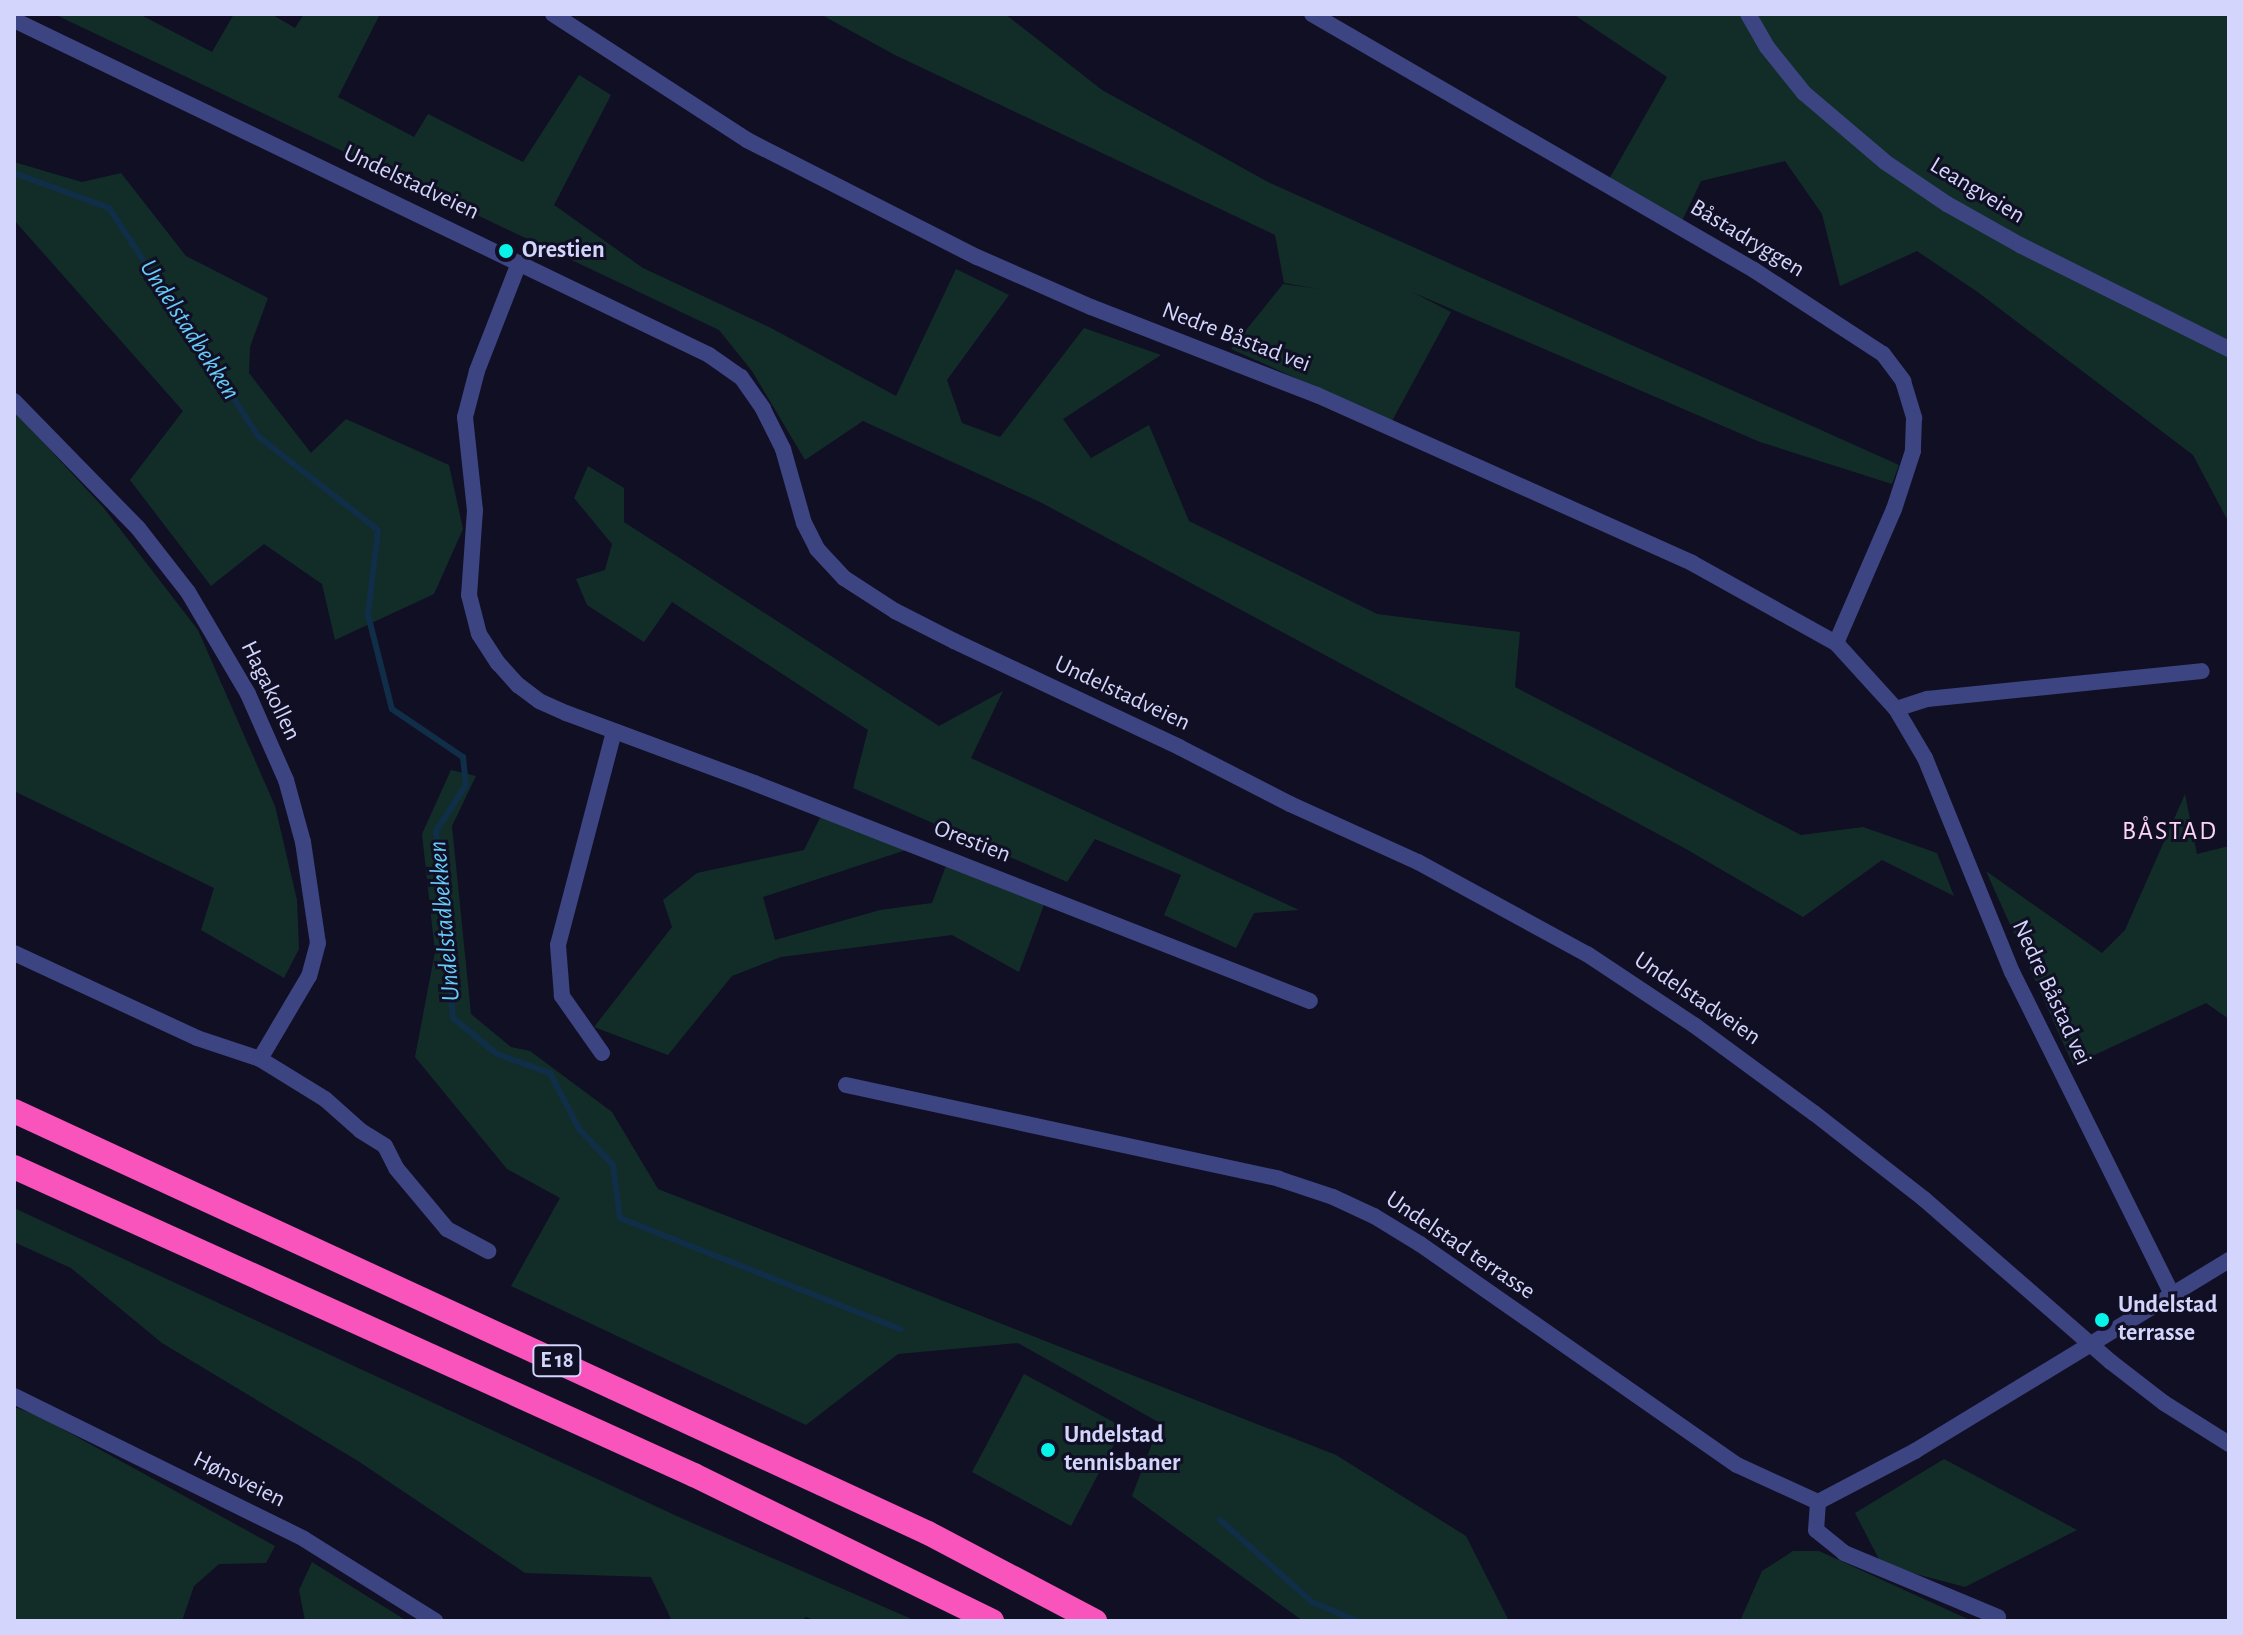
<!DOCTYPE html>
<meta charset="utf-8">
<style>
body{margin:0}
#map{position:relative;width:2243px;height:1635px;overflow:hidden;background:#100f24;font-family:"Alegreya Sans",sans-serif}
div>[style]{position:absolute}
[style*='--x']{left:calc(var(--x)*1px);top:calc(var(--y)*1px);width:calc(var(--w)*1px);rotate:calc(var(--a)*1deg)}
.green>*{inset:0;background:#122d28}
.stream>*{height:6px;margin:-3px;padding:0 3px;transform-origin:3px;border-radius:3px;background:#102e47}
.minor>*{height:16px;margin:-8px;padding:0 8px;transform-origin:8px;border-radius:8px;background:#3c4481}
.motorway>*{height:24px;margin:-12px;padding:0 12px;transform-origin:12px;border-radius:12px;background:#f953bc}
.dots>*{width:22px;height:22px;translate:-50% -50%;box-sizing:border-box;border:4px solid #100f24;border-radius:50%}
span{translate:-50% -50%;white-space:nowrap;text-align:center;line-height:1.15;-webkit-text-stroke:6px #100f24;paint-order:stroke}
.shield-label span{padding:2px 6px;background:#100f24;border:2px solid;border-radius:6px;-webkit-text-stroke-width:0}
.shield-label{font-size:22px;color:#d4d5fd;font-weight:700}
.street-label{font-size:24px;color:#d4d5fd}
.poi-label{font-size:24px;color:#d4d5fd;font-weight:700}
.left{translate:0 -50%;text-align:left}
.water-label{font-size:26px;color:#66cbf9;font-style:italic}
.neighbourhood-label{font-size:26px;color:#fdd5f5;letter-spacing:2px}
.frame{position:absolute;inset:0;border:16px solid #d4d5fd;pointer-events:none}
</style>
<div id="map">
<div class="green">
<i style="clip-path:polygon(54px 14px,139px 14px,212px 52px,234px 14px,271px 14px,295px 28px,304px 14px,380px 14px,338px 97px,414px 137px,428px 114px,523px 162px,579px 75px,611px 95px,554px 205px,643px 268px,771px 328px,896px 396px,956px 269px,1009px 295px,947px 380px,962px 423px,1000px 437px,1084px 328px,1161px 355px,1063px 419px,1091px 458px,1149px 425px,1189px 521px,1377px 614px,1520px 632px,1515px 687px,1801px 835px,1863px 827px,1937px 853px,1954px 896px,1882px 860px,1803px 917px,1686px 849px,1042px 503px,863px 421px,805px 460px,752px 371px,719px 330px)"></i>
<i style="clip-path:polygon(820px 14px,1005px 14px,1102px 90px,1268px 182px,1899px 465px,1892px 484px,1760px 442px,1412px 292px,1451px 312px,1392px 421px,1231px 349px,1283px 284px,1319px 289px,1284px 283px,1275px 235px,895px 55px)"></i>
<i style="clip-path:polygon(1573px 14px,2229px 14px,2229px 523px,2193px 455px,1979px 293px,1917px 251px,1840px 286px,1822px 214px,1785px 161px,1701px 181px,1682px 221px,1608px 181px,1667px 77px)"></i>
<i style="clip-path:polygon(14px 162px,82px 182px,121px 173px,186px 256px,268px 298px,250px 347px,249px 373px,311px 453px,346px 419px,449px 465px,463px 529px,434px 594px,335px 640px,322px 584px,264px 544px,211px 586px,130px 480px,183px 411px,14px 220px)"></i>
<i style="clip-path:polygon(14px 411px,103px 507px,198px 630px,275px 806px,297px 900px,299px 949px,284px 978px,201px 930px,214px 888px,14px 791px)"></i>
<i style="clip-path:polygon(588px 466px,624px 488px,624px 522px,939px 726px,1003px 691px,971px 758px,1299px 910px,1254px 913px,1236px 948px,1164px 915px,1181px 875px,1095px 839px,1067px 882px,853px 788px,868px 730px,672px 602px,644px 642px,587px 605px,576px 579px,605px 570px,612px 544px,574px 498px)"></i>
<i style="clip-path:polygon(451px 770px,476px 776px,452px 826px,471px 1014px,511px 1047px,530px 1051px,612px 1112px,658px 1189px,1336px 1455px,1466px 1536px,1509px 1621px,1303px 1621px,1132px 1496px,1160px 1423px,1018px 1343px,898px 1354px,806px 1425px,511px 1286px,560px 1198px,507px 1169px,415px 1057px,435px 952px,422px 834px)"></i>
<i style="clip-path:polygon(2185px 794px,2197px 854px,2229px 846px,2229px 1019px,2206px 1003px,2073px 1065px,1986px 871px,2102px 953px,2125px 930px)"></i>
<i style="clip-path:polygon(821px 816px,909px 849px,763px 897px,775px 940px,880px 910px,932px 903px,947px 863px,1045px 902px,1019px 972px,952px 935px,781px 957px,732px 976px,668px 1055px,594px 1027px,672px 927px,663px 900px,697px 873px,804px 850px)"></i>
<i style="clip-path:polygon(14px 1208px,681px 1518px,916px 1621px,817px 1621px,806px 1617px,801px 1621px,672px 1621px,651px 1577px,525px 1573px,358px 1461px,162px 1343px,71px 1268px,14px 1242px)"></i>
<i style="clip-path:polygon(1024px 1374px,1123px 1427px,1071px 1526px,972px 1472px)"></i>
<i style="clip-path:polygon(14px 1407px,39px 1416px,275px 1546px,266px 1563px,219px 1564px,194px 1586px,182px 1621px,14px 1621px)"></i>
<i style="clip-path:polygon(1944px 1459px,2077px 1530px,1965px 1587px,1882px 1565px,1855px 1513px)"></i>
<i style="clip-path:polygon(1793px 1551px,1819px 1551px,1972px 1621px,1740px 1621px,1762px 1571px)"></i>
<i style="clip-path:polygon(312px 1562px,407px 1621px,305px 1621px,299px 1590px)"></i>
</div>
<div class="stream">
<i style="--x:14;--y:173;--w:101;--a:20.2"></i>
<i style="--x:109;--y:208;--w:274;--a:56.8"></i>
<i style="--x:259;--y:437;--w:151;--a:38"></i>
<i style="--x:378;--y:530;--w:86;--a:96.7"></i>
<i style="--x:368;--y:615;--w:97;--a:75.7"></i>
<i style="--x:392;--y:709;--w:86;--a:34.1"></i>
<i style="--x:463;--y:757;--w:28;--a:84"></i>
<i style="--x:466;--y:785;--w:55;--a:123.1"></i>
<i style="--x:436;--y:831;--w:188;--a:84.8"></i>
<i style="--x:453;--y:1018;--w:57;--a:39.3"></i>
<i style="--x:497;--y:1054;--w:56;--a:19.7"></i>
<i style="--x:550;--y:1073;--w:63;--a:62.6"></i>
<i style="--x:579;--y:1129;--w:50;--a:46.6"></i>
<i style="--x:613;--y:1165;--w:53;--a:82.5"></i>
<i style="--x:620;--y:1218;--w:302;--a:21.6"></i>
<i style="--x:1220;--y:1520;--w:123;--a:41.7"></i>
<i style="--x:1312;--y:1602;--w:49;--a:22.9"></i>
</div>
<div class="minor">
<i style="--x:553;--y:14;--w:231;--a:33"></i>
<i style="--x:747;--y:140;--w:258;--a:27"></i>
<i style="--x:977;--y:257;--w:124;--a:23.7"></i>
<i style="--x:1091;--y:307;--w:243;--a:21.3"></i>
<i style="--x:1317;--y:395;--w:411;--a:24.1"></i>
<i style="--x:1692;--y:563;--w:165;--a:29.1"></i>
<i style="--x:1836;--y:643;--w:89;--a:47.7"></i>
<i style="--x:1896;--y:709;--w:57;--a:59.4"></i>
<i style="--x:1925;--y:758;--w:231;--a:67.9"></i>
<i style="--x:2012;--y:972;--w:358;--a:63.6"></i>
<i style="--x:1312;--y:14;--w:511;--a:30.08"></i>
<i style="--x:1754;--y:270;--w:154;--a:33.1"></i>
<i style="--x:1883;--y:354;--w:34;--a:53"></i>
<i style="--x:1903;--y:381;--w:39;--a:73"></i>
<i style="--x:1914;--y:418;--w:33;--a:92"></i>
<i style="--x:1913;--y:451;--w:61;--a:108.1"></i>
<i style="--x:1894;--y:509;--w:146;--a:113.4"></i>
<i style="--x:1748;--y:14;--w:38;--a:60"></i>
<i style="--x:1767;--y:47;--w:59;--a:51.2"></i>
<i style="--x:1804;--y:93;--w:106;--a:40.4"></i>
<i style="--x:1885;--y:162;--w:75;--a:34.1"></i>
<i style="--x:1947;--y:204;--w:84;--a:29.3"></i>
<i style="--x:2020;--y:245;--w:233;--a:26.5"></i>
<i style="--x:14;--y:20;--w:772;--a:25.73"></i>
<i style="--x:709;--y:355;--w:39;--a:35"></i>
<i style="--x:741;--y:377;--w:39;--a:55"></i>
<i style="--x:763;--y:409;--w:45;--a:63.4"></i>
<i style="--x:783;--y:449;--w:77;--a:74.2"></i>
<i style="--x:804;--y:523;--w:29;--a:63"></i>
<i style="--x:817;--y:549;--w:40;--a:47"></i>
<i style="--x:844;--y:578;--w:61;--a:32.9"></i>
<i style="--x:895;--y:611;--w:66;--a:27"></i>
<i style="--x:954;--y:641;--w:249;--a:25.2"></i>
<i style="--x:1179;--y:747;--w:125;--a:27.2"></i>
<i style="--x:1290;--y:804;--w:141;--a:24.4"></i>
<i style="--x:1418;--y:862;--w:192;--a:28.6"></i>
<i style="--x:1587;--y:954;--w:128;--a:33.6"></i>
<i style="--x:1694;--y:1025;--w:149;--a:36.3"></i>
<i style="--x:1814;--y:1113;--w:140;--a:38"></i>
<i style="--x:1924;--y:1199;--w:248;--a:41.1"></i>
<i style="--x:2111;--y:1362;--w:67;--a:37.7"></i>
<i style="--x:2164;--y:1403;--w:77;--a:32.2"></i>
<i style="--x:519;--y:263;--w:116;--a:111.3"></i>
<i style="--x:477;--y:371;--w:48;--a:104.6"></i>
<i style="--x:465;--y:417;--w:94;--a:83.9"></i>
<i style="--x:475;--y:510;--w:85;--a:94"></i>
<i style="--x:469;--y:595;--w:40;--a:75.6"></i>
<i style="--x:479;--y:634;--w:35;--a:57"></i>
<i style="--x:498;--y:663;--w:30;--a:48"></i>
<i style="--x:518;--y:685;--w:26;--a:37"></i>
<i style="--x:539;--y:701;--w:30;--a:24"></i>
<i style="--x:566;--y:713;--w:201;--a:20.4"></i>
<i style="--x:754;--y:783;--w:597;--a:21.41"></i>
<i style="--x:14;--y:401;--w:177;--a:45.7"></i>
<i style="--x:138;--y:528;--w:81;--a:52"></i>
<i style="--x:188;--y:592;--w:118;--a:59.5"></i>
<i style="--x:248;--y:694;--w:94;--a:66.2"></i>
<i style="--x:286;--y:780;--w:64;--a:74.7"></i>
<i style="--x:303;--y:842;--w:102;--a:81.6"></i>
<i style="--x:318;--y:943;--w:34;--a:105"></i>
<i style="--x:309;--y:976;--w:96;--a:120.6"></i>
<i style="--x:1896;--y:709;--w:33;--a:-18"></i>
<i style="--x:1927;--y:699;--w:276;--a:-5.8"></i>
<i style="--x:14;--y:953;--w:202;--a:24.9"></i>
<i style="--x:197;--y:1038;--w:66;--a:18.4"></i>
<i style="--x:260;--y:1059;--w:76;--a:31.6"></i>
<i style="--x:325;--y:1099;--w:48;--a:41.6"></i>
<i style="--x:361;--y:1131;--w:28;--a:32"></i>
<i style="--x:385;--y:1146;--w:25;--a:63"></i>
<i style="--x:396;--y:1168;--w:80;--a:50.1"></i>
<i style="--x:447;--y:1229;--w:47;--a:28.2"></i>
<i style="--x:602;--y:1053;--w:70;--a:-125.1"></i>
<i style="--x:562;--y:996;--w:51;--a:-94.5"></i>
<i style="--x:558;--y:945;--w:220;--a:-75.3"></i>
<i style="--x:846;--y:1085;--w:443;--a:12.2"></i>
<i style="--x:1279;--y:1179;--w:57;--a:18.4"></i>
<i style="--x:1333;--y:1197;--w:45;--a:24.9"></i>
<i style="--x:1374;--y:1216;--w:54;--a:31.3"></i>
<i style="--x:1420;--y:1244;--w:386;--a:34.9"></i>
<i style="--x:1737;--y:1465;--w:89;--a:24.6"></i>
<i style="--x:14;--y:1396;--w:323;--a:26.2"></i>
<i style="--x:304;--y:1539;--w:155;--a:32"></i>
<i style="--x:1818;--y:1502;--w:110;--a:-27.7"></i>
<i style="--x:1915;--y:1451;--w:368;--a:-31.3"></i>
<i style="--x:1818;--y:1502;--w:28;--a:94"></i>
<i style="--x:1816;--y:1530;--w:36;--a:39"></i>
<i style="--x:1844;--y:1553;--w:167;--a:22.6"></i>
</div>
<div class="motorway">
<i style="--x:14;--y:1111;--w:1007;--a:24.78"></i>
<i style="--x:928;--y:1533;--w:189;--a:27.8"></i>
<i style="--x:14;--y:1167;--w:747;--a:24.37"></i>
<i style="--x:694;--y:1475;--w:332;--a:26.1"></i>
</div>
<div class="dots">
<i style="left:506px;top:251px;background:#09f4e8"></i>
<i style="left:2102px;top:1320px;background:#09f4e8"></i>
<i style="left:1048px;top:1450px;background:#09f4e8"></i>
</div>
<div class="shield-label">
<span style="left:557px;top:1361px">E 18</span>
</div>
<div class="street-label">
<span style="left:411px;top:183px;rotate:25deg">Undelstadveien</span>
<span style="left:1977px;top:191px;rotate:31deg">Leangveien</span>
<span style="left:1747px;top:239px;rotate:31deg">Båstadryggen</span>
<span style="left:1236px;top:338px;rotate:21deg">Nedre Båstad vei</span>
<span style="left:270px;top:691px;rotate:64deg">Hagakollen</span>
<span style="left:1122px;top:694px;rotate:25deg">Undelstadveien</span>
<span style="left:972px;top:842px;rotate:21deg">Orestien</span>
<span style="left:2051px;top:993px;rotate:65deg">Nedre Båstad vei</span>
<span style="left:1697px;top:999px;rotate:34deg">Undelstadveien</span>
<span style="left:1460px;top:1246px;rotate:34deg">Undelstad terrasse</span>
<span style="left:239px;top:1480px;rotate:26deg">Hønsveien</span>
</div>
<div class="poi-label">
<span class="left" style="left:522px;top:251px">Orestien</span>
<span class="left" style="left:2118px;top:1320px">Undelstad<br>terrasse</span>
<span class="left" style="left:1064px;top:1450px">Undelstad<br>tennisbaner</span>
</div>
<div class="water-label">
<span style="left:189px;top:330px;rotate:57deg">Undelstadbekken</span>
<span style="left:445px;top:921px;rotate:-95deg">Undelstadbekken</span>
</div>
<div class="neighbourhood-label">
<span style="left:2170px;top:832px">BÅSTAD</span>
</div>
<div class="frame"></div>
</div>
